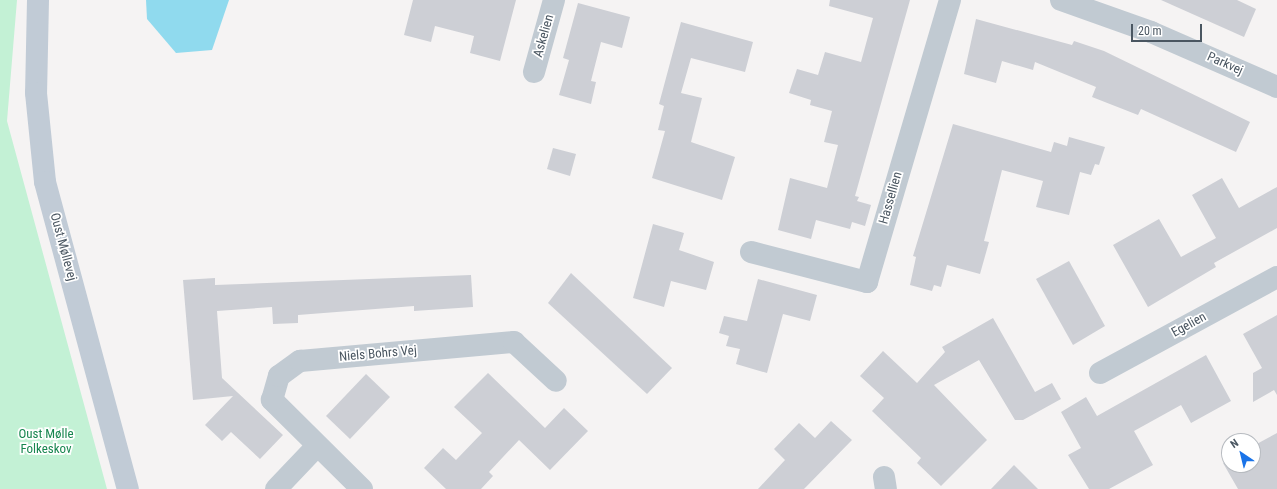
<!DOCTYPE html>
<meta charset="utf-8">
<style>
body{margin:0}
#map{position:relative;width:1277px;height:489px;overflow:hidden;background:#f5f3f3;font-family:"Roboto Condensed",sans-serif}
div>[style]{position:absolute}
[style*='--x']{left:calc(var(--x)*1px);top:calc(var(--y)*1px);width:calc(var(--w)*1px);rotate:calc(var(--a)*1deg)}
.green>*{inset:0;background:#c3f1d5}
.water>*{inset:0;background:#90daee}
.building>*{inset:0;background:#cdcfd5}
.street>*{height:22px;margin:-11px;padding:0 11px;transform-origin:11px;border-radius:11px;background:#c1cad2}
.secondary>*{height:22px;margin:-11px;padding:0 11px;transform-origin:11px;border-radius:11px;background:#c1cbd6}
span{translate:-50% -50%;white-space:nowrap;text-align:center;line-height:1.15;-webkit-text-stroke:3.5px #fff;paint-order:stroke}
.street-label{font-size:13px;color:#4a5661}
.park-label{font-size:13px;color:#17864f}
.north{position:absolute;left:1221px;top:433px;width:40px;height:40px;box-sizing:border-box;background:#fff;border:1px solid #b7bbc0;border-radius:50%;rotate:325deg;font-size:11px;font-weight:700;line-height:16px;text-align:center;color:#4a5661}
.north::after{content:'';display:block;margin:auto;width:14px;height:18px;background:#1a73e8;clip-path:polygon(50% 0,100% 100%,50% 72%,0 100%)}
.scale{position:absolute;left:1131px;top:24px;width:71px;height:18px;box-sizing:border-box;border:2px solid #4a5661;border-top:0;padding-left:5px;font-size:12px;line-height:14px;white-space:nowrap;color:#4a5661;-webkit-text-stroke:3px #fff;paint-order:stroke}
</style>
<div id="map">
<div class="green">
<i style="clip-path:polygon(0 0,17px 0,7px 121px,107px 489px,0 489px)"></i>
</div>
<div class="water">
<i style="clip-path:polygon(146px 0,229px 0,212px 50px,176px 53px,147px 19px)"></i>
</div>
<div class="building">
<i style="clip-path:polygon(413px 0,516px 0,500px 61px,470px 53px,474px 36px,435px 26px,431px 42px,404px 35px)"></i>
<i style="clip-path:polygon(830px 0,910px 0,855px 196px,859px 197px,857px 201px,871px 205px,865px 226px,852px 222px,850px 229px,816px 220px,811px 239px,778px 230px,790px 178px,827px 188px,838px 145px,824px 142px,832px 111px,810px 105px,811px 100px,789px 93px,797px 69px,818px 75px,825px 52px,861px 62px,873px 18px,829px 6px)"></i>
<i style="clip-path:polygon(1161px 0,1237px 0,1256px 9px,1244px 37px)"></i>
<i style="clip-path:polygon(578px 3px,630px 17px,622px 48px,601px 42px,591px 81px,596px 82px,591px 104px,559px 95px,569px 60px,563px 58px)"></i>
<i style="clip-path:polygon(976px 19px,1072px 45px,1074px 41px,1104px 51px,1250px 122px,1236px 152px,1141px 109px,1138px 115px,1092px 97px,1096px 87px,1035px 62px,1033px 70px,1002px 61px,996px 83px,964px 74px)"></i>
<i style="clip-path:polygon(681px 22px,753px 42px,745px 72px,691px 58px,681px 93px,702px 98px,691px 142px,735px 157px,722px 200px,652px 178px,665px 131px,658px 130px,664px 106px,659px 104px)"></i>
<i style="clip-path:polygon(953px 124px,1051px 152px,1054px 142px,1067px 146px,1069px 137px,1105px 147px,1099px 165px,1095px 164px,1091px 175px,1080px 172px,1069px 215px,1036px 207px,1043px 181px,1002px 170px,984px 241px,989px 242px,980px 274px,947px 265px,941px 287px,934px 285px,932px 291px,910px 285px,916px 257px,913px 256px)"></i>
<i style="clip-path:polygon(553px 148px,576px 154px,570px 176px,547px 169px)"></i>
<i style="clip-path:polygon(1222px 178px,1239px 208px,1277px 187px,1277px 228px,1214px 263px,1216px 267px,1148px 307px,1113px 245px,1159px 219px,1181px 257px,1216px 238px,1192px 195px)"></i>
<i style="clip-path:polygon(653px 224px,684px 233px,679px 250px,714px 262px,706px 290px,671px 281px,664px 307px,633px 298px)"></i>
<i style="clip-path:polygon(1069px 261px,1105px 326px,1073px 345px,1036px 279px)"></i>
<i style="clip-path:polygon(571px 273px,672px 368px,647px 394px,548px 303px)"></i>
<i style="clip-path:polygon(471px 275px,473px 307px,414px 311px,414px 306px,298px 315px,298px 323px,273px 324px,272px 307px,217px 311px,222px 378px,283px 435px,260px 459px,231px 432px,222px 441px,205px 425px,233px 396px,193px 400px,183px 280px,215px 278px,215px 285px)"></i>
<i style="clip-path:polygon(758px 279px,817px 295px,810px 321px,783px 314px,767px 373px,736px 364px,740px 349px,726px 346px,729px 336px,719px 333px,724px 316px,747px 321px)"></i>
<i style="clip-path:polygon(1277px 315px,1277px 395px,1274px 390px,1253px 402px,1253px 373px,1262px 368px,1243px 334px)"></i>
<i style="clip-path:polygon(993px 318px,1035px 392px,1052px 383px,1061px 399px,1023px 420px,1015px 420px,979px 360px,934px 385px,987px 440px,941px 486px,917px 463px,921px 458px,872px 411px,884px 398px,860px 376px,883px 351px,917px 383px,945px 352px,942px 347px)"></i>
<i style="clip-path:polygon(1206px 355px,1231px 401px,1191px 423px,1181px 405px,1134px 431px,1153px 465px,1109px 489px,1089px 489px,1068px 455px,1081px 448px,1061px 412px,1086px 397px,1097px 416px)"></i>
<i style="clip-path:polygon(488px 373px,545px 428px,564px 408px,588px 431px,550px 470px,519px 440px,489px 472px,493px 476px,481px 489px,446px 489px,424px 468px,443px 448px,456px 460px,482px 433px,454px 407px)"></i>
<i style="clip-path:polygon(366px 374px,390px 397px,350px 439px,326px 416px)"></i>
<i style="clip-path:polygon(831px 421px,852px 440px,804px 489px,758px 489px,785px 460px,774px 449px,799px 423px,815px 438px)"></i>
<i style="clip-path:polygon(1277px 433px,1277px 489px,1238px 489px,1223px 463px,1229px 459px,1229px 465px,1253px 465px,1253px 446px)"></i>
<i style="clip-path:polygon(1014px 465px,1038px 489px,991px 489px)"></i>
</div>
<div class="street">
<i style="--x:1061;--y:0;--w:96;--a:19.6"></i>
<i style="--x:1151;--y:32;--w:137;--a:23.6"></i>
<i style="--x:534;--y:72;--w:75;--a:-74.5"></i>
<i style="--x:751;--y:252;--w:120;--a:14.5"></i>
<i style="--x:867;--y:282;--w:294;--a:-73.6"></i>
<i style="--x:1100;--y:373;--w:201;--a:-28.5"></i>
<i style="--x:884;--y:477;--w:12;--a:81"></i>
<i style="--x:276;--y:489;--w:59;--a:-46.4"></i>
<i style="--x:362;--y:489;--w:127;--a:-135.3"></i>
<i style="--x:272;--y:400;--w:25;--a:-74"></i>
<i style="--x:279;--y:376;--w:26;--a:-36"></i>
<i style="--x:300;--y:361;--w:215;--a:-5.1"></i>
<i style="--x:514;--y:342;--w:57;--a:42.9"></i>
</div>
<div class="secondary">
<i style="--x:38;--y:0;--w:93;--a:91.2"></i>
<i style="--x:36;--y:93;--w:89;--a:84.2"></i>
<i style="--x:45;--y:182;--w:318;--a:74.9"></i>
</div>
<div class="street-label">
<span style="left:544px;top:36px;rotate:-74deg">Askelien</span>
<span style="left:1225px;top:64px;rotate:24deg">Parkvej</span>
<span style="left:891px;top:198px;rotate:-74deg">Hassellien</span>
<span style="left:63px;top:247px;rotate:75deg">Oust Møllevej</span>
<span style="left:1189px;top:325px;rotate:-29deg">Egelien</span>
<span style="left:378px;top:354px;rotate:-5deg">Niels Bohrs Vej</span>
</div>
<div class="park-label">
<span style="left:46px;top:442px">Oust Mølle<br>Folkeskov</span>
</div>
<div class="north">N</div>
<div class="scale">20 m</div>
</div>
